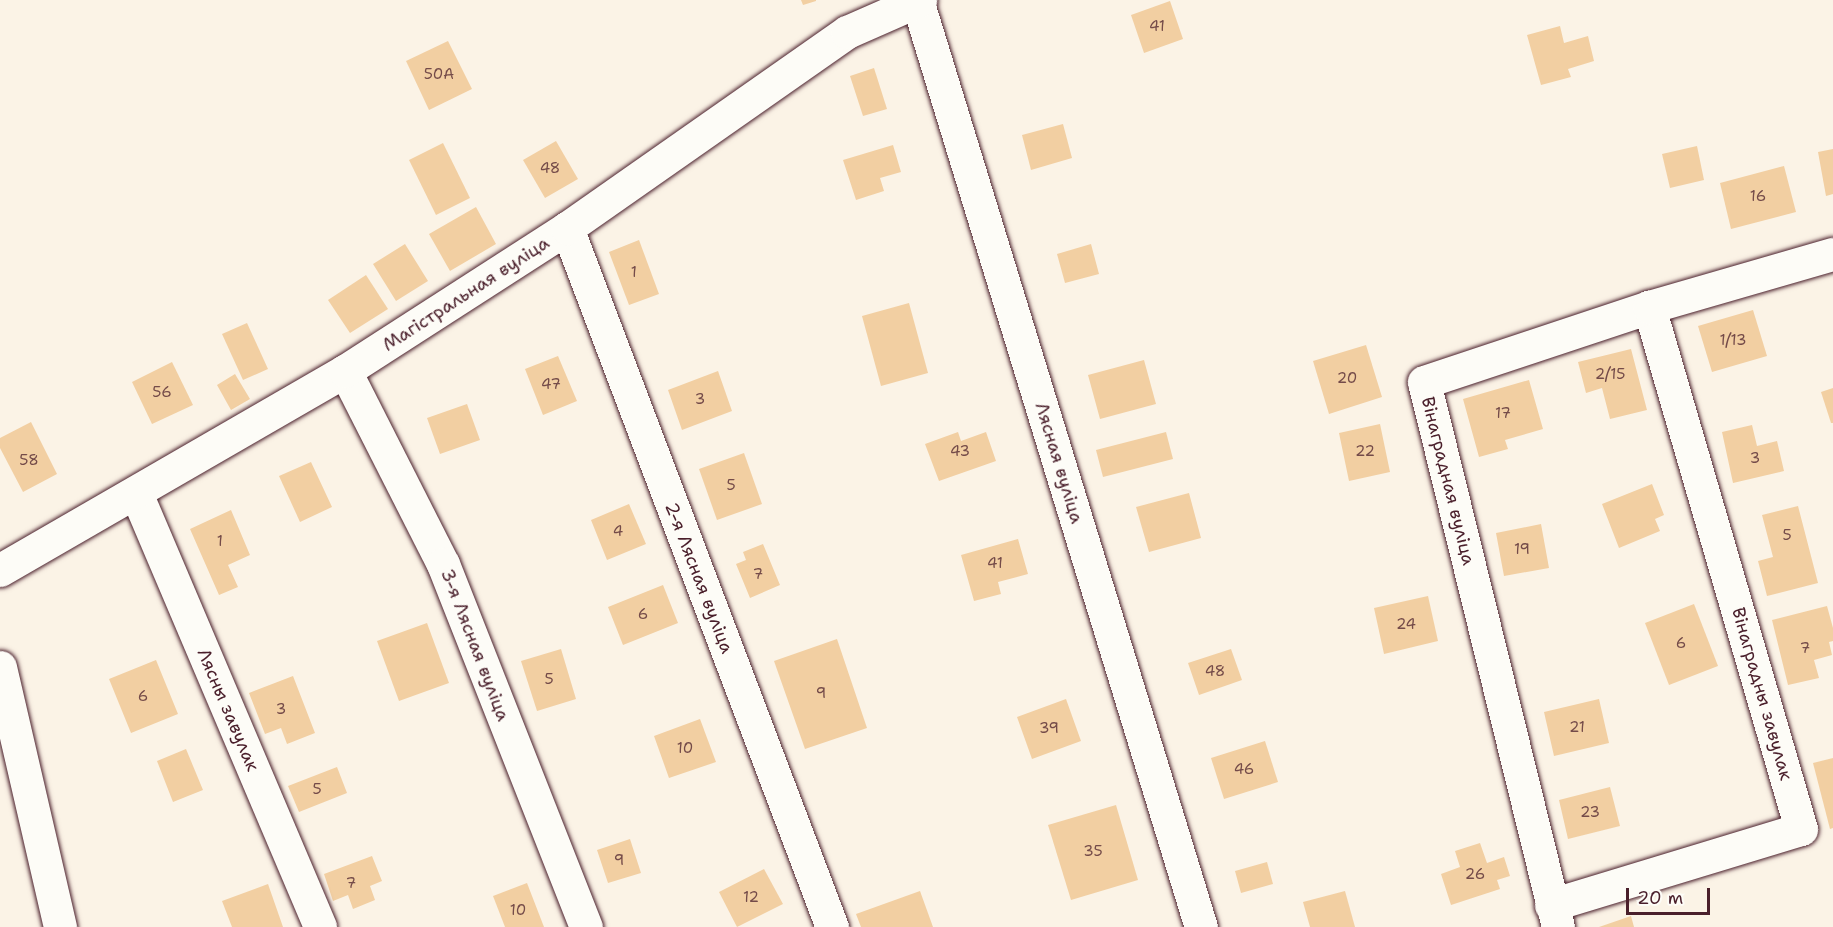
<!DOCTYPE html>
<meta charset="utf-8">
<style>
body{margin:0}
#map{position:relative;width:1833px;height:927px;overflow:hidden;background:#fbf3e6;font-family:"Shantell Sans",sans-serif}
div>[style]{position:absolute}
[style*='--x']{left:calc(var(--x)*1px);top:calc(var(--y)*1px);width:calc(var(--w)*1px);rotate:calc(var(--a)*1deg)}
.building>*{inset:0;background:#f2cfa2}
.roads{filter:drop-shadow(0 0 2px #4a1f2b) drop-shadow(0 0 2px #4a1f2b)}
.minor>*{height:33px;margin:-16.5px;padding:0 16.5px;transform-origin:16.5px;border-radius:16.5px;background:#fdfcf7}
span{translate:-50% -50%;white-space:nowrap;text-align:center;line-height:1.15;-webkit-text-stroke:5px #fdfcf7;paint-order:stroke}
.number-label{font-size:15px;color:#744b49}
.number-label span{-webkit-text-stroke-width:0}
.street-label{font-size:18px;color:#4a1f2b}
.scale{position:absolute;left:1626px;top:888px;width:84px;height:27px;box-sizing:border-box;border:3px solid #4a1f2b;border-top:0;padding-left:8px;font-size:18px;line-height:21px;white-space:nowrap;color:#4a1f2b;-webkit-text-stroke:4px #fdfcf7;paint-order:stroke}
</style>
<div id="map">
<div class="building">
<i style="clip-path:polygon(801px 0,816px 0,816px 1px,803px 5px)"></i>
<i style="clip-path:polygon(1170px 1px,1183px 39px,1144px 53px,1131px 15px)"></i>
<i style="clip-path:polygon(1560px 26px,1564px 43px,1588px 36px,1594px 61px,1568px 69px,1571px 77px,1541px 85px,1527px 35px)"></i>
<i style="clip-path:polygon(448px 41px,472px 89px,429px 110px,406px 61px)"></i>
<i style="clip-path:polygon(874px 68px,887px 109px,863px 116px,850px 76px)"></i>
<i style="clip-path:polygon(1063px 124px,1072px 158px,1031px 170px,1022px 135px)"></i>
<i style="clip-path:polygon(556px 141px,578px 179px,545px 198px,523px 160px)"></i>
<i style="clip-path:polygon(443px 143px,470px 198px,436px 215px,409px 160px)"></i>
<i style="clip-path:polygon(893px 145px,901px 172px,880px 178px,884px 191px,856px 200px,843px 160px)"></i>
<i style="clip-path:polygon(1697px 146px,1704px 180px,1670px 188px,1662px 154px)"></i>
<i style="clip-path:polygon(1833px 149px,1833px 194px,1826px 196px,1818px 152px)"></i>
<i style="clip-path:polygon(1784px 166px,1796px 212px,1731px 229px,1720px 183px)"></i>
<i style="clip-path:polygon(476px 207px,496px 244px,450px 271px,429px 234px)"></i>
<i style="clip-path:polygon(639px 240px,659px 294px,629px 305px,609px 252px)"></i>
<i style="clip-path:polygon(405px 244px,428px 281px,396px 301px,373px 264px)"></i>
<i style="clip-path:polygon(1091px 244px,1099px 274px,1065px 283px,1057px 254px)"></i>
<i style="clip-path:polygon(366px 275px,388px 309px,350px 333px,328px 300px)"></i>
<i style="clip-path:polygon(909px 303px,928px 373px,881px 386px,862px 316px)"></i>
<i style="clip-path:polygon(1753px 310px,1767px 356px,1712px 372px,1698px 326px)"></i>
<i style="clip-path:polygon(247px 323px,268px 369px,243px 380px,222px 334px)"></i>
<i style="clip-path:polygon(1366px 345px,1382px 397px,1329px 414px,1313px 361px)"></i>
<i style="clip-path:polygon(1631px 349px,1647px 410px,1610px 419px,1602px 388px,1586px 393px,1578px 362px)"></i>
<i style="clip-path:polygon(558px 356px,577px 401px,543px 415px,525px 369px)"></i>
<i style="clip-path:polygon(1144px 360px,1156px 404px,1100px 419px,1088px 375px)"></i>
<i style="clip-path:polygon(172px 362px,193px 405px,152px 424px,132px 382px)"></i>
<i style="clip-path:polygon(718px 371px,732px 411px,682px 430px,668px 390px)"></i>
<i style="clip-path:polygon(235px 374px,250px 399px,231px 410px,217px 385px)"></i>
<i style="clip-path:polygon(1529px 380px,1543px 429px,1505px 440px,1508px 449px,1479px 457px,1463px 399px)"></i>
<i style="clip-path:polygon(1833px 388px,1833px 423px,1831px 423px,1821px 392px)"></i>
<i style="clip-path:polygon(467px 404px,480px 440px,440px 454px,427px 418px)"></i>
<i style="clip-path:polygon(31px 422px,57px 474px,23px 492px,0 448px,0 438px)"></i>
<i style="clip-path:polygon(1380px 424px,1390px 472px,1349px 481px,1339px 433px)"></i>
<i style="clip-path:polygon(1752px 425px,1757px 446px,1777px 441px,1784px 471px,1733px 483px,1722px 432px)"></i>
<i style="clip-path:polygon(958px 432px,961px 441px,986px 432px,996px 461px,939px 481px,925px 444px)"></i>
<i style="clip-path:polygon(1166px 432px,1173px 459px,1103px 477px,1096px 450px)"></i>
<i style="clip-path:polygon(744px 453px,762px 504px,717px 520px,699px 469px)"></i>
<i style="clip-path:polygon(311px 462px,332px 507px,300px 522px,279px 476px)"></i>
<i style="clip-path:polygon(1652px 484px,1664px 515px,1655px 519px,1660px 531px,1619px 548px,1602px 504px)"></i>
<i style="clip-path:polygon(1189px 493px,1201px 538px,1149px 552px,1136px 507px)"></i>
<i style="clip-path:polygon(629px 504px,646px 544px,607px 560px,591px 520px)"></i>
<i style="clip-path:polygon(1798px 506px,1818px 583px,1767px 596px,1758px 561px,1773px 557px,1762px 515px)"></i>
<i style="clip-path:polygon(231px 510px,250px 555px,228px 565px,238px 587px,219px 595px,190px 529px)"></i>
<i style="clip-path:polygon(1541px 524px,1549px 568px,1504px 576px,1496px 533px)"></i>
<i style="clip-path:polygon(1018px 539px,1028px 574px,998px 582px,1001px 594px,974px 601px,961px 555px)"></i>
<i style="clip-path:polygon(763px 544px,780px 585px,750px 598px,736px 564px,746px 560px,743px 552px)"></i>
<i style="clip-path:polygon(663px 585px,678px 623px,623px 645px,608px 607px)"></i>
<i style="clip-path:polygon(1428px 596px,1438px 641px,1384px 654px,1374px 608px)"></i>
<i style="clip-path:polygon(1694px 604px,1718px 666px,1669px 685px,1645px 623px)"></i>
<i style="clip-path:polygon(1827px 606px,1833px 628px,1833px 641px,1829px 642px,1832px 655px,1814px 660px,1819px 678px,1788px 685px,1772px 620px)"></i>
<i style="clip-path:polygon(427px 623px,449px 683px,399px 701px,377px 641px)"></i>
<i style="clip-path:polygon(837px 639px,867px 728px,805px 749px,774px 661px)"></i>
<i style="clip-path:polygon(561px 649px,576px 699px,537px 711px,521px 661px)"></i>
<i style="clip-path:polygon(1231px 649px,1242px 680px,1199px 695px,1188px 663px)"></i>
<i style="clip-path:polygon(156px 660px,178px 714px,131px 733px,109px 679px)"></i>
<i style="clip-path:polygon(293px 676px,315px 733px,287px 744px,281px 728px,265px 734px,249px 693px)"></i>
<i style="clip-path:polygon(1066px 699px,1081px 741px,1032px 759px,1017px 717px)"></i>
<i style="clip-path:polygon(1599px 699px,1609px 743px,1554px 756px,1544px 712px)"></i>
<i style="clip-path:polygon(700px 719px,716px 762px,669px 778px,654px 736px)"></i>
<i style="clip-path:polygon(1265px 741px,1278px 782px,1224px 799px,1211px 758px)"></i>
<i style="clip-path:polygon(186px 749px,203px 790px,173px 802px,157px 761px)"></i>
<i style="clip-path:polygon(1833px 758px,1833px 828px,1830px 829px,1813px 763px)"></i>
<i style="clip-path:polygon(337px 767px,347px 793px,299px 812px,288px 786px)"></i>
<i style="clip-path:polygon(1610px 787px,1620px 826px,1568px 839px,1559px 800px)"></i>
<i style="clip-path:polygon(1116px 805px,1138px 880px,1071px 900px,1048px 825px)"></i>
<i style="clip-path:polygon(630px 839px,641px 873px,608px 883px,597px 850px)"></i>
<i style="clip-path:polygon(1480px 843px,1487px 863px,1504px 857px,1510px 876px,1497px 880px,1500px 889px,1451px 905px,1441px 874px,1460px 867px,1455px 851px)"></i>
<i style="clip-path:polygon(372px 856px,382px 881px,370px 886px,375px 900px,353px 909px,348px 895px,333px 901px,324px 874px)"></i>
<i style="clip-path:polygon(1267px 862px,1273px 884px,1241px 893px,1235px 871px)"></i>
<i style="clip-path:polygon(764px 869px,783px 904px,737px 927px,719px 892px)"></i>
<i style="clip-path:polygon(527px 883px,544px 927px,505px 927px,493px 896px)"></i>
<i style="clip-path:polygon(268px 884px,283px 927px,232px 927px,222px 901px)"></i>
<i style="clip-path:polygon(920px 891px,933px 927px,861px 927px,856px 914px)"></i>
<i style="clip-path:polygon(1345px 891px,1355px 927px,1310px 927px,1303px 902px)"></i>
<i style="clip-path:polygon(1631px 916px,1634px 927px,1599px 927px)"></i>
</div>
<div class="roads">
<div class="minor">
<i style="--x:917;--y:0;--w:970;--a:72.97"></i>
<i style="--x:567;--y:228;--w:748;--a:69.24"></i>
<i style="--x:345;--y:371;--w:216;--a:63.1"></i>
<i style="--x:443;--y:564;--w:390;--a:68.5"></i>
<i style="--x:136;--y:493;--w:471;--a:67"></i>
<i style="--x:0;--y:570;--w:398;--a:-30"></i>
<i style="--x:345;--y:371;--w:264;--a:-32.8"></i>
<i style="--x:567;--y:228;--w:342;--a:-35"></i>
<i style="--x:847;--y:32;--w:80;--a:-23.7"></i>
<i style="--x:0;--y:667;--w:267;--a:77"></i>
<i style="--x:1551;--y:905;--w:261;--a:-16.9"></i>
<i style="--x:1801;--y:829;--w:544;--a:-106.23"></i>
<i style="--x:1558;--y:927;--w:561;--a:-103.81"></i>
<i style="--x:1424;--y:382;--w:237;--a:-18.4"></i>
<i style="--x:1649;--y:307;--w:191;--a:-16.1"></i>
</div>
</div>
<div class="number-label">
<span style="left:1157px;top:27px">41</span>
<span style="left:439px;top:75px">50А</span>
<span style="left:550px;top:169px">48</span>
<span style="left:1758px;top:197px">16</span>
<span style="left:634px;top:273px">1</span>
<span style="left:1733px;top:341px">1/13</span>
<span style="left:1610px;top:375px">2/15</span>
<span style="left:1347px;top:379px">20</span>
<span style="left:551px;top:385px">47</span>
<span style="left:162px;top:393px">56</span>
<span style="left:700px;top:400px">3</span>
<span style="left:1503px;top:414px">17</span>
<span style="left:960px;top:452px">43</span>
<span style="left:1365px;top:452px">22</span>
<span style="left:1755px;top:459px">3</span>
<span style="left:29px;top:461px">58</span>
<span style="left:731px;top:486px">5</span>
<span style="left:618px;top:532px">4</span>
<span style="left:1787px;top:536px">5</span>
<span style="left:220px;top:542px">1</span>
<span style="left:1522px;top:550px">19</span>
<span style="left:995px;top:564px">41</span>
<span style="left:758px;top:575px">7</span>
<span style="left:643px;top:615px">6</span>
<span style="left:1406px;top:625px">24</span>
<span style="left:1681px;top:644px">6</span>
<span style="left:1805px;top:649px">7</span>
<span style="left:1215px;top:672px">48</span>
<span style="left:549px;top:680px">5</span>
<span style="left:821px;top:694px">9</span>
<span style="left:143px;top:697px">6</span>
<span style="left:281px;top:710px">3</span>
<span style="left:1577px;top:728px">21</span>
<span style="left:1049px;top:729px">39</span>
<span style="left:685px;top:749px">10</span>
<span style="left:1244px;top:770px">46</span>
<span style="left:317px;top:790px">5</span>
<span style="left:1590px;top:813px">23</span>
<span style="left:1093px;top:852px">35</span>
<span style="left:619px;top:861px">9</span>
<span style="left:1475px;top:875px">26</span>
<span style="left:351px;top:884px">7</span>
<span style="left:751px;top:898px">12</span>
<span style="left:518px;top:911px">10</span>
</div>
<div class="street-label">
<span style="left:466px;top:294px;rotate:-33deg">Магістральная вуліца</span>
<span style="left:1059px;top:463px;rotate:73deg">Лясная вуліца</span>
<span style="left:1448px;top:481px;rotate:76deg">Вінаградная вуліца</span>
<span style="left:699px;top:578px;rotate:69deg">2-я Лясная вуліца</span>
<span style="left:475px;top:645px;rotate:69deg">3-я Лясная вуліца</span>
<span style="left:1762px;top:694px;rotate:74deg">Вінаградны завулак</span>
<span style="left:228px;top:710px;rotate:67deg">Лясны завулак</span>
</div>
<div class="scale">20 m</div>
</div>
